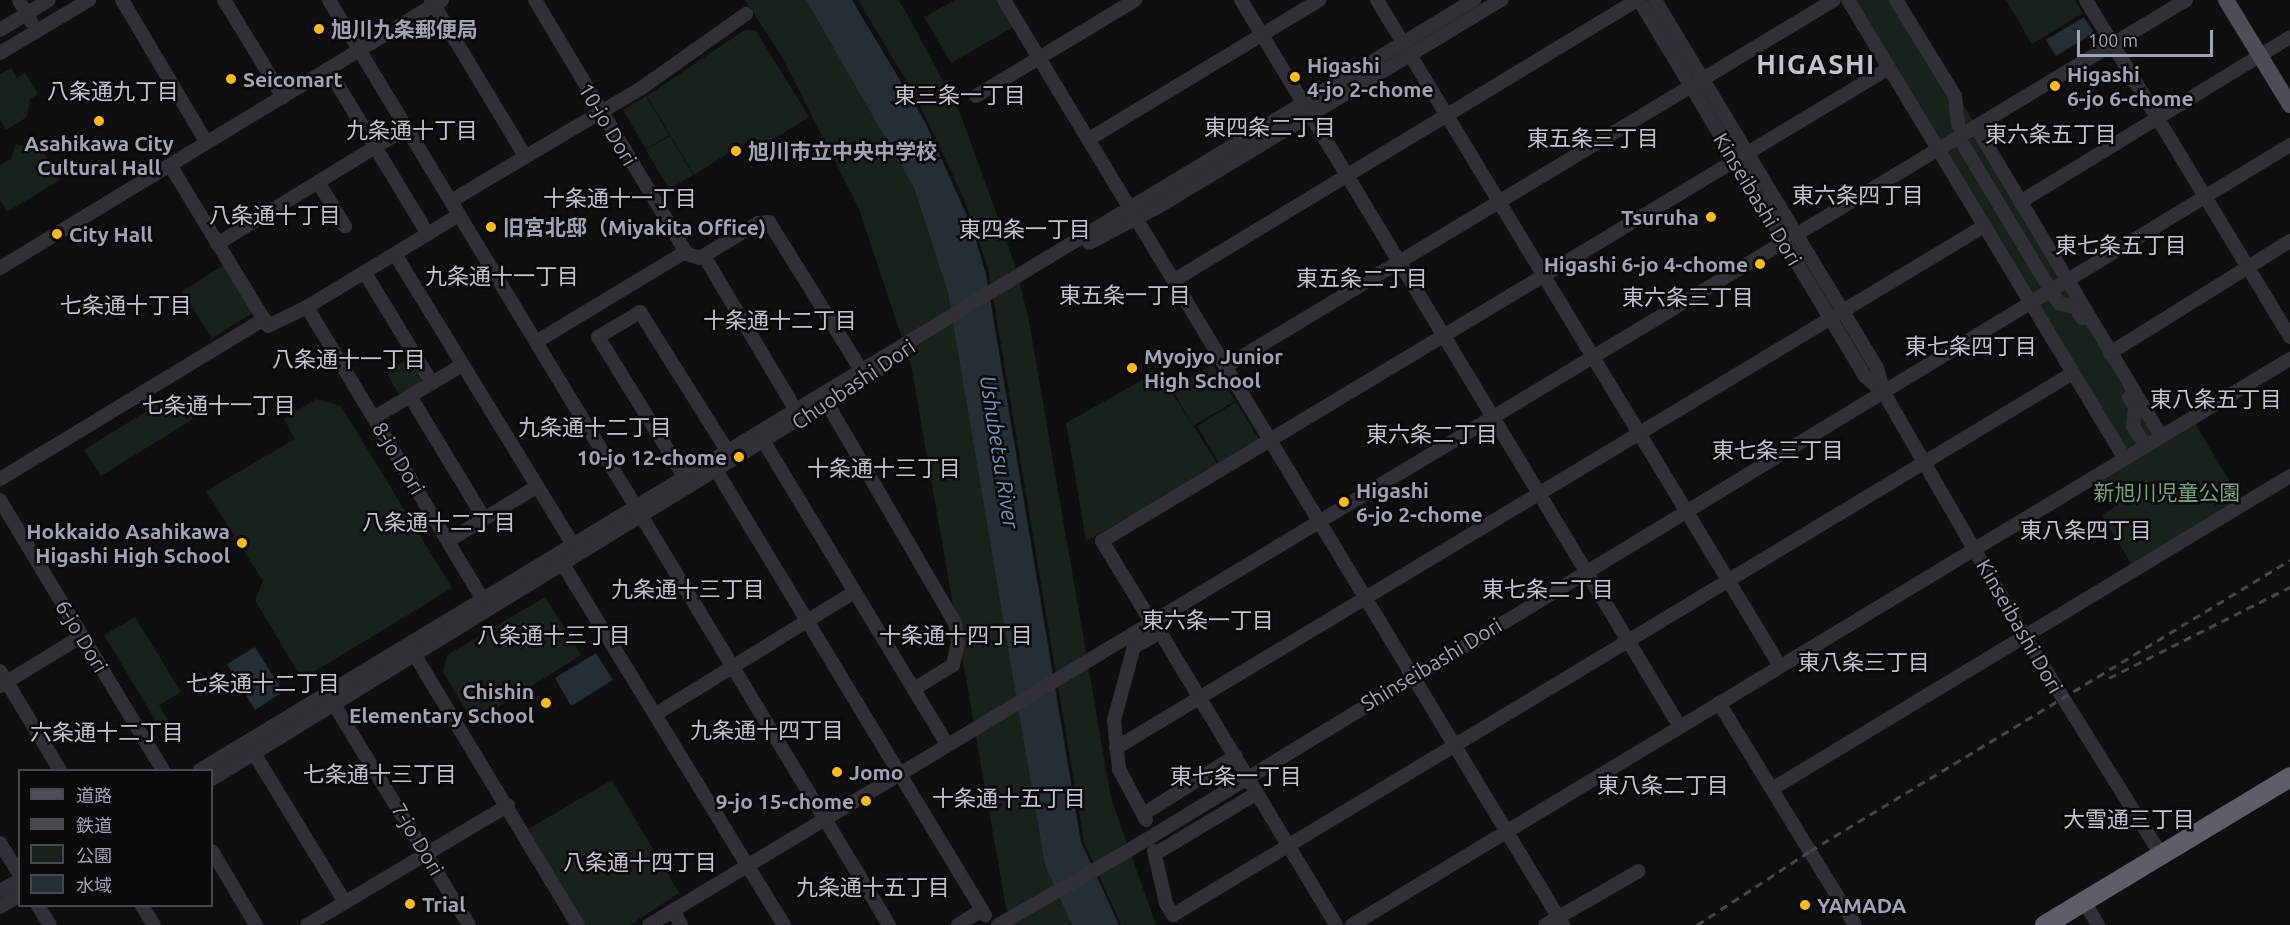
<!DOCTYPE html>
<meta charset="utf-8">
<style>
body{margin:0}
#map{position:relative;width:2290px;height:925px;overflow:hidden;background:#0f0f11;font-family:Ubuntu,"Noto Sans JP",sans-serif}
div>[style]{position:absolute}
[style*='--x']{left:calc(var(--x)*1px);top:calc(var(--y)*1px);width:calc(var(--w)*1px);rotate:calc(var(--a)*1deg)}
.green>*{inset:0;background:#19211b}
.water>*{inset:0;background:#252d35}
.minor>*{height:14px;margin:-7px;padding:0 7px;transform-origin:7px;border-radius:7px;background:#303136}
.major>*{height:16px;margin:-8px;padding:0 8px;transform-origin:8px;border-radius:8px;background:#4c4d55}
.highway>*{height:20px;margin:-10px;padding:0 10px;transform-origin:10px;border-radius:10px;background:#5c5e68}
.rail>*{height:3px;margin-top:-1.5px;transform-origin:0;background:repeating-linear-gradient(90deg,#45474d 0 8px,transparent 0 14px)}
.dots>*{width:16px;height:16px;translate:-50% -50%;box-sizing:border-box;border:3px solid #0a0a0c;border-radius:50%}
span{translate:-50% -50%;white-space:nowrap;text-align:center;line-height:1.15;-webkit-text-stroke:5px #0a0a0c;paint-order:stroke}
.poi-label{font-size:21px;color:#9fa4b3;font-weight:700}
.left{translate:0 -50%;text-align:left}
.right{translate:-100% -50%;text-align:right}
.street-label{font-size:21px;color:#9fa4b3}
.park-label{font-size:21px;color:#74a178}
.neighbourhood-label{font-size:22px;color:#c0c4cf}
.water-label{font-size:22px;color:#7292b3;font-style:italic}
.district-label{font-size:27px;color:#c0c4cf;font-weight:700;letter-spacing:1.5px}
.legend{position:absolute;left:18px;top:769px;width:195px;height:138px;box-sizing:border-box;background:#0a0a0c;border:2px solid #46484f;margin:0;padding:8px 10px;list-style:none;font-size:18px;color:#9fa4b3}
.legend li{display:flex;align-items:center;gap:12px;height:30px}
.legend b{width:30px;border:2px solid #46484f}
.scale{position:absolute;left:2077px;top:30px;width:136px;height:27px;box-sizing:border-box;border:3px solid #9fa4b3;border-top:0;padding-left:8px;font-size:18px;line-height:21px;white-space:nowrap;color:#9fa4b3;-webkit-text-stroke:4px #0a0a0c;paint-order:stroke}
</style>
<div id="map">
<div class="green">
<i style="clip-path:polygon(745px 0,806px 0,914px 188px,948px 293px,959px 345px,1045px 866px,1072px 925px,1009px 925px,911px 365px,859px 209px,781px 55px)"></i>
<i style="clip-path:polygon(858px 0,898px 0,906px 12px,960px 113px,1014px 262px,1028px 316px,1111px 798px,1156px 925px,1121px 925px,1084px 842px,988px 267px,964px 199px,918px 101px)"></i>
<i style="clip-path:polygon(955px 0,1000px 0,1015px 26px,951px 63px,924px 17px)"></i>
<i style="clip-path:polygon(1848px 0,1901px 0,2161px 436px,2192px 418px,2243px 504px,2135px 570px,2102px 515px,2115px 507px,2097px 476px,2125px 459px)"></i>
<i style="clip-path:polygon(2006px 0,2075px 0,2083px 13px,2032px 44px)"></i>
<i style="clip-path:polygon(746px 29px,756px 31px,809px 117px,759px 148px,752px 138px,694px 175px,647px 96px)"></i>
<i style="clip-path:polygon(11px 68px,17px 78px,25px 73px,38px 94px,30px 99px,27px 117px,6px 130px,0 119px,0 74px)"></i>
<i style="clip-path:polygon(646px 96px,669px 135px,646px 149px,623px 110px)"></i>
<i style="clip-path:polygon(670px 136px,693px 175px,669px 189px,646px 150px)"></i>
<i style="clip-path:polygon(38px 143px,60px 180px,7px 212px,0 200px,0 165px,11px 159px,16px 144px,31px 148px)"></i>
<i style="clip-path:polygon(224px 265px,253px 313px,212px 338px,182px 291px)"></i>
<i style="clip-path:polygon(409px 358px,421px 377px,420px 383px,400px 396px,386px 372px)"></i>
<i style="clip-path:polygon(1213px 364px,1235px 401px,1193px 426px,1172px 389px)"></i>
<i style="clip-path:polygon(1142px 380px,1170px 390px,1219px 466px,1086px 541px,1066px 423px)"></i>
<i style="clip-path:polygon(177px 392px,193px 419px,101px 476px,84px 450px)"></i>
<i style="clip-path:polygon(316px 399px,341px 406px,452px 588px,302px 679px,255px 600px,263px 581px,206px 491px,295px 439px,284px 419px)"></i>
<i style="clip-path:polygon(1236px 402px,1259px 439px,1220px 465px,1197px 426px)"></i>
<i style="clip-path:polygon(545px 597px,581px 655px,473px 723px,443px 672px,447px 655px)"></i>
<i style="clip-path:polygon(135px 617px,181px 692px,159px 705px,169px 722px,160px 728px,104px 635px)"></i>
<i style="clip-path:polygon(612px 780px,679px 893px,630px 925px,584px 925px,528px 829px)"></i>
</div>
<div class="water">
<i style="clip-path:polygon(806px 0,852px 0,925px 122px,972px 227px,986px 274px,1081px 842px,1119px 925px,1072px 925px,1045px 866px,948px 293px,914px 188px)"></i>
<i style="clip-path:polygon(2084px 17px,2094px 33px,2056px 56px,2046px 40px)"></i>
<i style="clip-path:polygon(255px 647px,283px 692px,255px 710px,227px 664px)"></i>
<i style="clip-path:polygon(596px 653px,613px 680px,571px 706px,555px 678px)"></i>
</div>
<div class="minor">
<i style="--x:19;--y:0;--w:25;--a:61"></i>
<i style="--x:122;--y:0;--w:166;--a:59.3"></i>
<i style="--x:224;--y:0;--w:114;--a:58.7"></i>
<i style="--x:329;--y:0;--w:1081;--a:58.81"></i>
<i style="--x:431;--y:0;--w:182;--a:58.9"></i>
<i style="--x:535;--y:0;--w:296;--a:59.1"></i>
<i style="--x:687;--y:254;--w:14;--a:17"></i>
<i style="--x:700;--y:258;--w:68;--a:-31.1"></i>
<i style="--x:758;--y:223;--w:11;--a:-5"></i>
<i style="--x:769;--y:222;--w:184;--a:58.1"></i>
<i style="--x:1004;--y:0;--w:1081;--a:58.85"></i>
<i style="--x:1241;--y:0;--w:849;--a:58.87"></i>
<i style="--x:1377;--y:0;--w:778;--a:58.82"></i>
<i style="--x:1639;--y:0;--w:439;--a:59"></i>
<i style="--x:1865;--y:376;--w:25;--a:42"></i>
<i style="--x:1655;--y:0;--w:430;--a:58.9"></i>
<i style="--x:1877;--y:368;--w:26;--a:74"></i>
<i style="--x:1884;--y:393;--w:282;--a:60"></i>
<i style="--x:2025;--y:637;--w:257;--a:58"></i>
<i style="--x:1848;--y:0;--w:536;--a:58.89"></i>
<i style="--x:1896;--y:0;--w:113;--a:58.4"></i>
<i style="--x:1955;--y:96;--w:29;--a:84"></i>
<i style="--x:2086;--y:0;--w:394;--a:58.8"></i>
<i style="--x:0;--y:30;--w:57;--a:-31.5"></i>
<i style="--x:0;--y:53;--w:104;--a:-30.8"></i>
<i style="--x:328;--y:69;--w:193;--a:58.8"></i>
<i style="--x:976;--y:96;--w:186;--a:-31.1"></i>
<i style="--x:1976;--y:127;--w:360;--a:59.1"></i>
<i style="--x:1089;--y:139;--w:269;--a:-31.1"></i>
<i style="--x:1964;--y:146;--w:169;--a:59"></i>
<i style="--x:2051;--y:291;--w:14;--a:56"></i>
<i style="--x:2059;--y:303;--w:18;--a:16"></i>
<i style="--x:2076;--y:308;--w:12;--a:59"></i>
<i style="--x:170;--y:165;--w:188;--a:58.7"></i>
<i style="--x:268;--y:326;--w:43;--a:-26"></i>
<i style="--x:307;--y:307;--w:178;--a:-31.2"></i>
<i style="--x:318;--y:182;--w:52;--a:58.5"></i>
<i style="--x:451;--y:201;--w:220;--a:-30.7"></i>
<i style="--x:640;--y:89;--w:130;--a:-35.3"></i>
<i style="--x:2020;--y:202;--w:316;--a:-31.4"></i>
<i style="--x:1089;--y:243;--w:78;--a:-27.6"></i>
<i style="--x:1158;--y:207;--w:401;--a:-31.1"></i>
<i style="--x:217;--y:244;--w:222;--a:-31.5"></i>
<i style="--x:395;--y:254;--w:348;--a:58.5"></i>
<i style="--x:704;--y:256;--w:187;--a:59.2"></i>
<i style="--x:0;--y:268;--w:517;--a:-31.23"></i>
<i style="--x:365;--y:273;--w:129;--a:58.7"></i>
<i style="--x:1176;--y:279;--w:539;--a:-31.18"></i>
<i style="--x:307;--y:307;--w:349;--a:59"></i>
<i style="--x:536;--y:342;--w:174;--a:-31.1"></i>
<i style="--x:2110;--y:353;--w:212;--a:-31.9"></i>
<i style="--x:1228;--y:365;--w:707;--a:-31.06"></i>
<i style="--x:410;--y:396;--w:143;--a:58.8"></i>
<i style="--x:2129;--y:397;--w:12;--a:59"></i>
<i style="--x:2135;--y:407;--w:19;--a:96"></i>
<i style="--x:2133;--y:426;--w:23;--a:59"></i>
<i style="--x:824;--y:398;--w:260;--a:59.8"></i>
<i style="--x:955;--y:623;--w:20;--a:81"></i>
<i style="--x:958;--y:643;--w:23;--a:103"></i>
<i style="--x:953;--y:665;--w:46;--a:148.4"></i>
<i style="--x:375;--y:417;--w:101;--a:-30.9"></i>
<i style="--x:764;--y:442;--w:353;--a:58.8"></i>
<i style="--x:713;--y:465;--w:526;--a:58.85"></i>
<i style="--x:684;--y:476;--w:163;--a:-121.7"></i>
<i style="--x:598;--y:337;--w:49;--a:-30.8"></i>
<i style="--x:640;--y:312;--w:163;--a:57.8"></i>
<i style="--x:0;--y:479;--w:309;--a:-31.2"></i>
<i style="--x:0;--y:500;--w:315;--a:58.9"></i>
<i style="--x:448;--y:541;--w:103;--a:-31.5"></i>
<i style="--x:559;--y:558;--w:430;--a:58.5"></i>
<i style="--x:1154;--y:622;--w:353;--a:59"></i>
<i style="--x:1152;--y:623;--w:96;--a:-121.4"></i>
<i style="--x:1102;--y:541;--w:918;--a:-31.01"></i>
<i style="--x:410;--y:647;--w:325;--a:58.9"></i>
<i style="--x:0;--y:671;--w:116;--a:58.8"></i>
<i style="--x:0;--y:686;--w:96;--a:-31.4"></i>
<i style="--x:330;--y:698;--w:266;--a:58.5"></i>
<i style="--x:1719;--y:703;--w:260;--a:58.5"></i>
<i style="--x:656;--y:714;--w:233;--a:-31.6"></i>
<i style="--x:249;--y:745;--w:184;--a:58.6"></i>
<i style="--x:1116;--y:748;--w:1013;--a:-31.02"></i>
<i style="--x:200;--y:770;--w:1489;--a:-31.15"></i>
<i style="--x:212;--y:779;--w:787;--a:-31.55"></i>
<i style="--x:1772;--y:789;--w:605;--a:-31.14"></i>
<i style="--x:1145;--y:813;--w:107;--a:-32.3"></i>
<i style="--x:1146;--y:820;--w:58;--a:-117.9"></i>
<i style="--x:1119;--y:769;--w:49;--a:-95.8"></i>
<i style="--x:1114;--y:720;--w:76;--a:-74.7"></i>
<i style="--x:1134;--y:647;--w:31;--a:-29"></i>
<i style="--x:0;--y:843;--w:38;--a:58"></i>
<i style="--x:212;--y:851;--w:86;--a:59.3"></i>
<i style="--x:1154;--y:851;--w:53;--a:77"></i>
<i style="--x:1166;--y:903;--w:14;--a:60"></i>
<i style="--x:1173;--y:915;--w:1051;--a:-31.06"></i>
<i style="--x:1155;--y:854;--w:119;--a:-30.9"></i>
<i style="--x:0;--y:891;--w:23;--a:-29"></i>
<i style="--x:2084;--y:901;--w:28;--a:60"></i>
<i style="--x:38;--y:906;--w:22;--a:58"></i>
<i style="--x:142;--y:906;--w:22;--a:58"></i>
<i style="--x:0;--y:907;--w:23;--a:-31"></i>
<i style="--x:673;--y:911;--w:16;--a:60"></i>
<i style="--x:307;--y:925;--w:234;--a:-30.8"></i>
<i style="--x:649;--y:925;--w:1794;--a:-31.04"></i>
<i style="--x:958;--y:925;--w:28;--a:-32"></i>
<i style="--x:998;--y:925;--w:147;--a:-29.7"></i>
<i style="--x:1126;--y:852;--w:1362;--a:-31.27"></i>
<i style="--x:1352;--y:925;--w:1096;--a:-31.11"></i>
<i style="--x:1545;--y:925;--w:108;--a:-29.9"></i>
</div>
<div class="major">
<i style="--x:2226;--y:0;--w:123;--a:58.6"></i>
</div>
<div class="highway">
<i style="--x:2045;--y:925;--w:286;--a:-31.1"></i>
</div>
<div class="rail">
<i style="--x:2109;--y:678;--w:203;--a:-26.7"></i>
<i style="--x:1697;--y:925;--w:135;--a:-33.2"></i>
<i style="--x:1810;--y:851;--w:561;--a:-31.23"></i>
</div>
<div class="dots">
<i style="left:319px;top:29px;background:#ffbb19"></i>
<i style="left:1295px;top:77px;background:#ffbb19"></i>
<i style="left:231px;top:79px;background:#ffbb19"></i>
<i style="left:2055px;top:86px;background:#ffbb19"></i>
<i style="left:99px;top:121px;background:#ffbb19"></i>
<i style="left:736px;top:151px;background:#ffbb19"></i>
<i style="left:1711px;top:217px;background:#ffbb19"></i>
<i style="left:491px;top:227px;background:#ffbb19"></i>
<i style="left:57px;top:234px;background:#ffbb19"></i>
<i style="left:1760px;top:264px;background:#ffbb19"></i>
<i style="left:1132px;top:368px;background:#ffbb19"></i>
<i style="left:739px;top:457px;background:#ffbb19"></i>
<i style="left:1344px;top:502px;background:#ffbb19"></i>
<i style="left:242px;top:543px;background:#ffbb19"></i>
<i style="left:546px;top:703px;background:#ffbb19"></i>
<i style="left:837px;top:772px;background:#ffbb19"></i>
<i style="left:866px;top:801px;background:#ffbb19"></i>
<i style="left:410px;top:904px;background:#ffbb19"></i>
<i style="left:1805px;top:905px;background:#ffbb19"></i>
</div>
<div class="poi-label">
<span class="left" style="left:331px;top:29px">旭川九条郵便局</span>
<span class="left" style="left:1307px;top:77px">Higashi<br>4-jo 2-chome</span>
<span class="left" style="left:2067px;top:86px">Higashi<br>6-jo 6-chome</span>
<span class="left" style="left:243px;top:79px">Seicomart</span>
<span style="left:99px;top:155px">Asahikawa City<br>Cultural Hall</span>
<span class="left" style="left:748px;top:151px">旭川市立中央中学校</span>
<span class="right" style="left:1699px;top:217px">Tsuruha</span>
<span class="left" style="left:503px;top:227px">旧宮北邸（Miyakita Office)</span>
<span class="left" style="left:69px;top:234px">City Hall</span>
<span class="right" style="left:1748px;top:264px">Higashi 6-jo 4-chome</span>
<span class="left" style="left:1144px;top:368px">Myojyo Junior<br>High School</span>
<span class="right" style="left:727px;top:457px">10-jo 12-chome</span>
<span class="left" style="left:1356px;top:502px">Higashi<br>6-jo 2-chome</span>
<span class="right" style="left:230px;top:543px">Hokkaido Asahikawa<br>Higashi High School</span>
<span class="right" style="left:534px;top:703px">Chishin<br>Elementary School</span>
<span class="left" style="left:849px;top:772px">Jomo</span>
<span class="right" style="left:854px;top:801px">9-jo 15-chome</span>
<span class="left" style="left:422px;top:904px">Trial</span>
<span class="left" style="left:1817px;top:905px">YAMADA</span>
</div>
<div class="street-label">
<span style="left:608px;top:124px;rotate:59deg">10-jo Dori</span>
<span style="left:1758px;top:199px;rotate:59deg">Kinseibashi Dori</span>
<span style="left:853px;top:384px;rotate:-34deg">Chuobashi Dori</span>
<span style="left:399px;top:458px;rotate:59deg">8-jo Dori</span>
<span style="left:2020px;top:626px;rotate:60deg">Kinseibashi Dori</span>
<span style="left:82px;top:636px;rotate:59deg">6-jo Dori</span>
<span style="left:1431px;top:664px;rotate:-31deg">Shinseibashi Dori</span>
<span style="left:418px;top:839px;rotate:59deg">7-jo Dori</span>
</div>
<div class="park-label">
<span style="left:2167px;top:492px">新旭川児童公園</span>
</div>
<div class="neighbourhood-label">
<span style="left:113px;top:91px">八条通九丁目</span>
<span style="left:960px;top:95px">東三条一丁目</span>
<span style="left:1270px;top:127px">東四条二丁目</span>
<span style="left:412px;top:130px">九条通十丁目</span>
<span style="left:2051px;top:134px">東六条五丁目</span>
<span style="left:1593px;top:138px">東五条三丁目</span>
<span style="left:1858px;top:195px">東六条四丁目</span>
<span style="left:620px;top:198px">十条通十一丁目</span>
<span style="left:275px;top:215px">八条通十丁目</span>
<span style="left:1025px;top:229px">東四条一丁目</span>
<span style="left:2121px;top:245px">東七条五丁目</span>
<span style="left:502px;top:276px">九条通十一丁目</span>
<span style="left:1362px;top:278px">東五条二丁目</span>
<span style="left:1125px;top:295px">東五条一丁目</span>
<span style="left:1688px;top:297px">東六条三丁目</span>
<span style="left:126px;top:305px">七条通十丁目</span>
<span style="left:780px;top:320px">十条通十二丁目</span>
<span style="left:1971px;top:346px">東七条四丁目</span>
<span style="left:349px;top:359px">八条通十一丁目</span>
<span style="left:2216px;top:399px">東八条五丁目</span>
<span style="left:219px;top:405px">七条通十一丁目</span>
<span style="left:595px;top:427px">九条通十二丁目</span>
<span style="left:1432px;top:434px">東六条二丁目</span>
<span style="left:1778px;top:450px">東七条三丁目</span>
<span style="left:884px;top:468px">十条通十三丁目</span>
<span style="left:439px;top:522px">八条通十二丁目</span>
<span style="left:2086px;top:530px">東八条四丁目</span>
<span style="left:688px;top:589px">九条通十三丁目</span>
<span style="left:1548px;top:589px">東七条二丁目</span>
<span style="left:1208px;top:620px">東六条一丁目</span>
<span style="left:554px;top:635px">八条通十三丁目</span>
<span style="left:956px;top:635px">十条通十四丁目</span>
<span style="left:1864px;top:662px">東八条三丁目</span>
<span style="left:263px;top:683px">七条通十二丁目</span>
<span style="left:767px;top:730px">九条通十四丁目</span>
<span style="left:107px;top:732px">六条通十二丁目</span>
<span style="left:380px;top:774px">七条通十三丁目</span>
<span style="left:1236px;top:776px">東七条一丁目</span>
<span style="left:1663px;top:785px">東八条二丁目</span>
<span style="left:1009px;top:798px">十条通十五丁目</span>
<span style="left:2129px;top:819px">大雪通三丁目</span>
<span style="left:640px;top:862px">八条通十四丁目</span>
<span style="left:873px;top:887px">九条通十五丁目</span>
</div>
<div class="water-label">
<span style="left:1000px;top:452px;rotate:81deg">Ushubetsu River</span>
</div>
<div class="district-label">
<span style="left:1816px;top:65px">HIGASHI</span>
</div>
<ul class="legend">
<li><b style="height:8px;background:#4c4d55"></b>道路</li>
<li><b style="height:8px;background:#45474d"></b>鉄道</li>
<li><b style="height:16px;background:#19211b"></b>公園</li>
<li><b style="height:16px;background:#252d35"></b>水域</li>
</ul>
<div class="scale">100 m</div>
</div>
